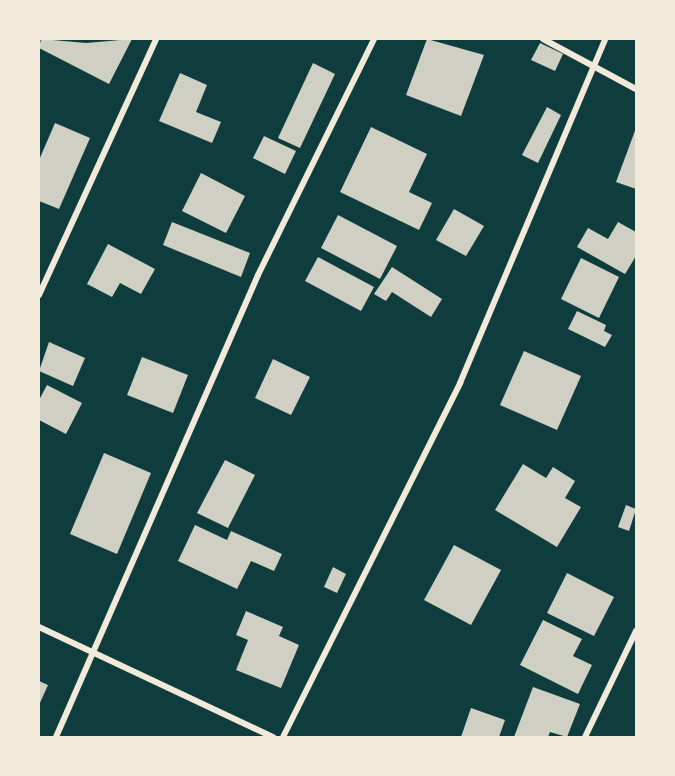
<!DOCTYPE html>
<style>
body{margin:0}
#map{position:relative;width:675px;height:776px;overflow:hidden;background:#0f3d3e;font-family:Lato,sans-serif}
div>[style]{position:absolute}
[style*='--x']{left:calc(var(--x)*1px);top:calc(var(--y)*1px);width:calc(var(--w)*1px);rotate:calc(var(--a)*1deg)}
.building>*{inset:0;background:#cfcfc3}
.minor>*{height:6px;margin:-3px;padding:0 3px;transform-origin:3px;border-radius:3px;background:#f1e9da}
span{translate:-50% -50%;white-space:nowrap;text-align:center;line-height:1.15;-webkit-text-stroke:4.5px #f1e9da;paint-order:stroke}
.frame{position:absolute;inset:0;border:40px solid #f1e9da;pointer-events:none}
</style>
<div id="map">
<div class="building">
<i style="clip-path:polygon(41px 39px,86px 43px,132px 39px,109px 84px,39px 48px)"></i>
<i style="clip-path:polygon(427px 39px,484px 55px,461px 116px,406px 95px)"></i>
<i style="clip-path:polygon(540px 43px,563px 54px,555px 71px,531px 60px)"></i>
<i style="clip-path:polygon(313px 63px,335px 74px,300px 148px,278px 138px)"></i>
<i style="clip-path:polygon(180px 73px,207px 85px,196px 112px,221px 122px,212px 143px,159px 121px)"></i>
<i style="clip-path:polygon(547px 107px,561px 115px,538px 163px,522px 155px)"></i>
<i style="clip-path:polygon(55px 123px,90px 138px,59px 209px,39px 201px,39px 160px)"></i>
<i style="clip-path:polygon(371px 127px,427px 154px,409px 192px,432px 203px,419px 230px,340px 192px)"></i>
<i style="clip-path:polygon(636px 128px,636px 189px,616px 182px)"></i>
<i style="clip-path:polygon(264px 136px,296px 151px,285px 174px,253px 158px)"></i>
<i style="clip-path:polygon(201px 173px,245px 196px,226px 233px,182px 211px)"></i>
<i style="clip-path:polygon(454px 209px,484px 226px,466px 256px,436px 240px)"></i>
<i style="clip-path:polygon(338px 215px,397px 246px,380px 279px,321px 248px)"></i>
<i style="clip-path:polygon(172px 222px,250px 253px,241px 277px,163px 245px)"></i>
<i style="clip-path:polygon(618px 222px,636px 232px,636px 256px,625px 274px,577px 247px,588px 228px,608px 239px)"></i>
<i style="clip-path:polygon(108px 244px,155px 269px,141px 294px,120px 283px,112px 297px,87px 284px)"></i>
<i style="clip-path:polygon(318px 257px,374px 287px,361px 311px,305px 281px)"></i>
<i style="clip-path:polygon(581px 258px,619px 277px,599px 318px,561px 299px)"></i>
<i style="clip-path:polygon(392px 267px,442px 299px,431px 317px,392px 292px,386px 301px,374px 294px)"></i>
<i style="clip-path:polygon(577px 311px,606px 325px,604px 331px,612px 335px,605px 347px,568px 329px)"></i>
<i style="clip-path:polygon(49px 342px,85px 358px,73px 386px,39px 371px)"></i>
<i style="clip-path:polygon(524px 351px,581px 376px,557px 430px,500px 405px)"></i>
<i style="clip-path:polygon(142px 357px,188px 375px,173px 413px,127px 395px)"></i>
<i style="clip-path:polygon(273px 359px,310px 377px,291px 415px,255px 398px)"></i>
<i style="clip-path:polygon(47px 385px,82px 403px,66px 434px,39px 420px,39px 400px)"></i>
<i style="clip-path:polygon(104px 453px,151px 473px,117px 554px,70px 534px)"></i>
<i style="clip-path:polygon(225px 460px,255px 475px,228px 528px,197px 513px)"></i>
<i style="clip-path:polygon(523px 464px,546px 478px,553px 467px,575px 481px,565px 498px,581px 507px,557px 547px,495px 510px)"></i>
<i style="clip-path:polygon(626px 505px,636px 509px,629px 531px,618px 527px)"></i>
<i style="clip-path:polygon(195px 525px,227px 540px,231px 531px,282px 554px,274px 571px,251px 561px,237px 589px,178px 561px)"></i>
<i style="clip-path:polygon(454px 545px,501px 570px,471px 625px,424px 600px)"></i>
<i style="clip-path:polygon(333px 567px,346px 574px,337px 593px,324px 587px)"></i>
<i style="clip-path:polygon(567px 573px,614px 597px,594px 636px,547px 613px)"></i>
<i style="clip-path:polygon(246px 611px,283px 627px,279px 636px,299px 645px,281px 688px,236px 670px,248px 640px,236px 635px)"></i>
<i style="clip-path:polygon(543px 620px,582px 639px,573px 656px,592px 665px,578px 694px,520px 665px)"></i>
<i style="clip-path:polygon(39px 681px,48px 685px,39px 705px)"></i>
<i style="clip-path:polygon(533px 687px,580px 704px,567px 737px,550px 732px,548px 737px,514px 737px)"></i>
<i style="clip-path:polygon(471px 708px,505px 720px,499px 737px,461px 737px)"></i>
</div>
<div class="minor">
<i style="--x:543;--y:39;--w:106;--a:28.3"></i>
<i style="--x:39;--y:295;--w:281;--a:-65.4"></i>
<i style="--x:39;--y:627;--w:259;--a:25.2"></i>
<i style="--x:56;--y:737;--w:504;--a:-66.38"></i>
<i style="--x:258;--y:275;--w:263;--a:-63.8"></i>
<i style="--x:283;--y:737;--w:396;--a:-63.4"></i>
<i style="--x:460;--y:383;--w:373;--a:-67.1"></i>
<i style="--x:585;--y:737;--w:118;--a:-64.3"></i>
</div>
<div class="frame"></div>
</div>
